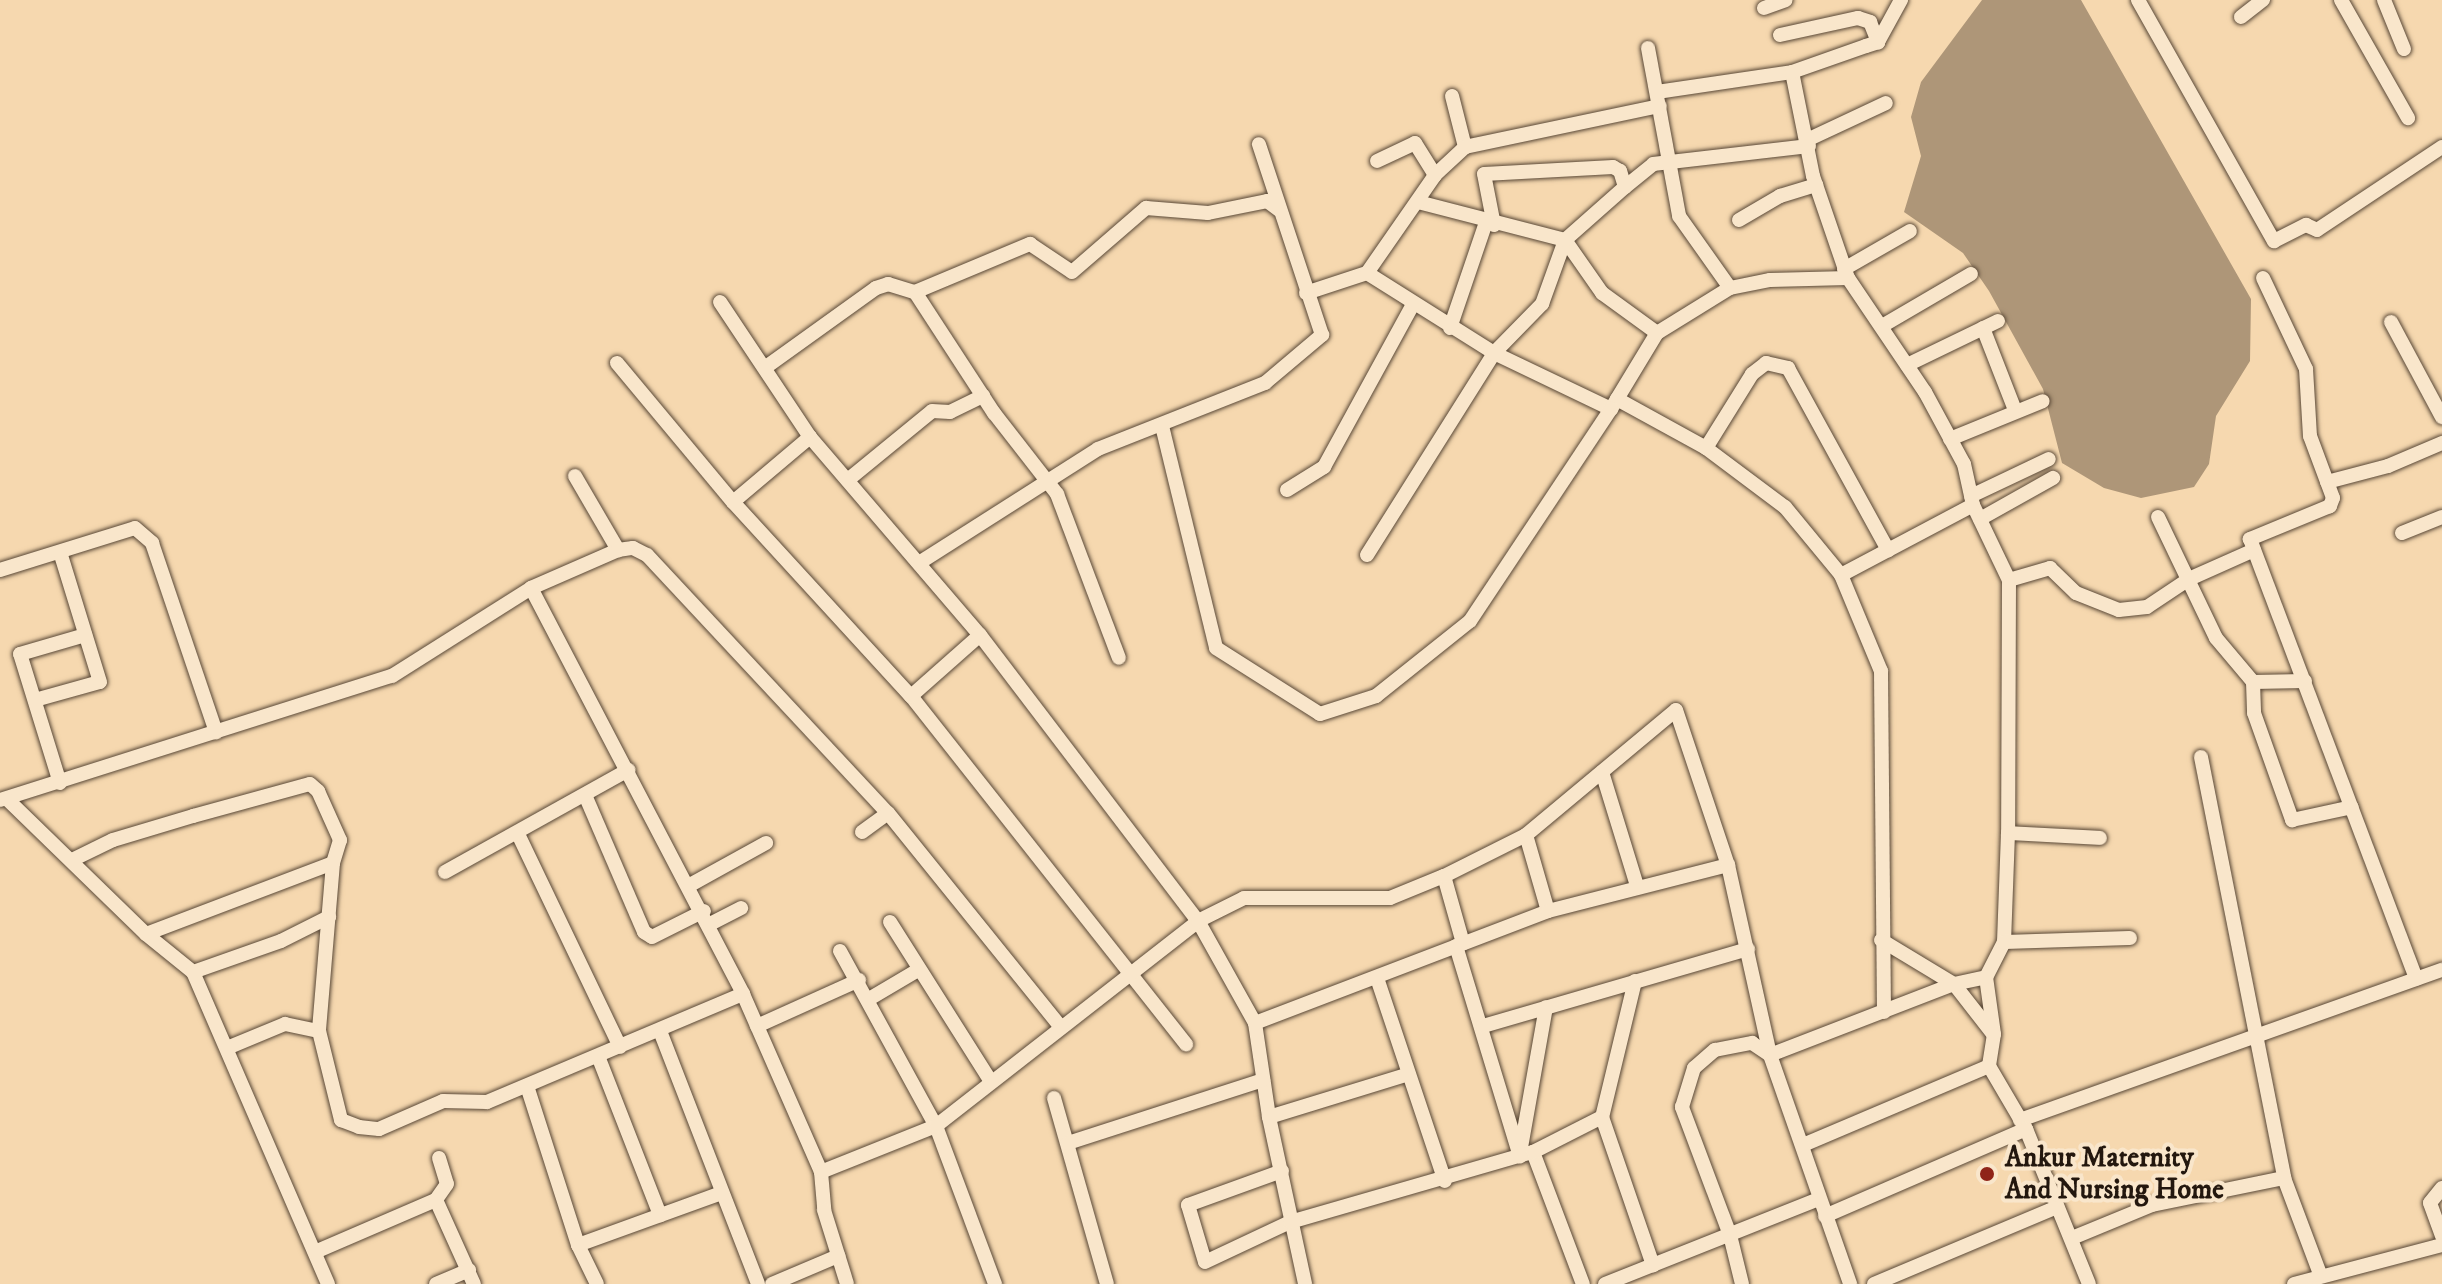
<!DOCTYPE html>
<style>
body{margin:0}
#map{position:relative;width:2442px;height:1284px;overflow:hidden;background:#f6d8af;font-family:"IM FELL DW Pica",serif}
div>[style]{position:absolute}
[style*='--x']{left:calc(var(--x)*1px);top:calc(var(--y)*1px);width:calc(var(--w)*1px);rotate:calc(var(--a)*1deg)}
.water>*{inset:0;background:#ae9678}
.roads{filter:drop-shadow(0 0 2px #584736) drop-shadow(0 0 2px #584736)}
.street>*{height:14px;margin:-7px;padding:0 7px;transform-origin:7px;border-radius:7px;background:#f9e6cb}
.dots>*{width:22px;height:22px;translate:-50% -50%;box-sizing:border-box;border:4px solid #f9e6cb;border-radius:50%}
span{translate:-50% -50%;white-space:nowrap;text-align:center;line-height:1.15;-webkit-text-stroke:8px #f9e6cb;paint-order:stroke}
.poi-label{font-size:28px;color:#23170e;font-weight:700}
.left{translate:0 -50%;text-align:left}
</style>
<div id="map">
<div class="water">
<i style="clip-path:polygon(1982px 0,2081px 0,2251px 299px,2250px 361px,2216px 416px,2209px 464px,2194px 487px,2141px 498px,2104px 488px,2062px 463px,2043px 389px,1989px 291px,1963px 253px,1904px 212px,1921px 156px,1911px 117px,1921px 82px)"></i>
</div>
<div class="roads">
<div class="street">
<i style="--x:2138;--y:0;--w:277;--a:60.6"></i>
<i style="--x:2274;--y:241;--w:36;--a:-27"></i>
<i style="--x:2306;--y:225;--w:12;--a:24"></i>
<i style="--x:2317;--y:230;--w:150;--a:-33.6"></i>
<i style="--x:2341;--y:0;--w:136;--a:60.4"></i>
<i style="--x:2384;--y:0;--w:53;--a:67.8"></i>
<i style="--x:1764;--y:8;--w:23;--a:-20"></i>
<i style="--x:2241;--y:17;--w:28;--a:-38"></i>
<i style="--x:1780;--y:35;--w:80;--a:-12.3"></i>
<i style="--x:1858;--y:18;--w:13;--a:18"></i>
<i style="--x:1870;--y:22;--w:22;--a:68"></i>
<i style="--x:1648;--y:48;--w:171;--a:79.5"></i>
<i style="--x:1679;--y:216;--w:88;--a:54.7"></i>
<i style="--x:1792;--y:72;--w:106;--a:78.6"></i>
<i style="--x:1813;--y:176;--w:108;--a:71.1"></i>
<i style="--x:1848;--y:278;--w:138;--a:56"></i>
<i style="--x:1925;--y:392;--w:82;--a:61.6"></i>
<i style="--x:1964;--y:464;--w:42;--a:77.6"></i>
<i style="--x:1973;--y:505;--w:83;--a:64.4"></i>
<i style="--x:2009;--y:580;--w:253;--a:90.2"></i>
<i style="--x:2008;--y:833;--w:109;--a:92.1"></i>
<i style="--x:2004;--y:942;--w:39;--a:117"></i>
<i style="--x:1986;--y:977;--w:58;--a:82"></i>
<i style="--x:1994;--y:1034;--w:32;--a:99"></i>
<i style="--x:1989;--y:1066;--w:73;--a:59.6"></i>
<i style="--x:2026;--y:1129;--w:167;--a:67.9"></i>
<i style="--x:1657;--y:92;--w:136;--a:-8.4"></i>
<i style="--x:1792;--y:72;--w:78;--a:-19.4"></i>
<i style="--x:1866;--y:46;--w:13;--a:-18"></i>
<i style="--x:1878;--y:42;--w:48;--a:-61.3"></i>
<i style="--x:1452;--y:96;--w:53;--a:75.7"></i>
<i style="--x:1807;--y:140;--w:87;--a:-25.1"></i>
<i style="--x:1377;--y:161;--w:42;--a:-25.3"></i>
<i style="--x:1415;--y:143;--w:38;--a:58"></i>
<i style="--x:1625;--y:187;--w:36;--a:-39"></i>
<i style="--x:1653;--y:164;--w:157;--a:-6.6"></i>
<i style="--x:1418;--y:202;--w:152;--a:14.5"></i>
<i style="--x:1565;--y:240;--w:65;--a:55.1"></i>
<i style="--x:1602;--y:293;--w:68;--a:36"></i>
<i style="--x:1739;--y:220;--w:48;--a:-30.3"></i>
<i style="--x:1780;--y:196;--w:38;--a:-17"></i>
<i style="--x:1844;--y:269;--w:76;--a:-29.9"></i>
<i style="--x:1367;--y:273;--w:150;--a:32.2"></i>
<i style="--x:1494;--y:353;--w:130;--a:25.6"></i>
<i style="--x:1611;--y:409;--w:12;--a:-59"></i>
<i style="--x:1617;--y:399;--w:102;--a:28.8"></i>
<i style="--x:1706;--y:448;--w:99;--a:36.8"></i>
<i style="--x:1785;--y:507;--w:88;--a:50.5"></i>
<i style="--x:1841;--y:575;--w:104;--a:67.4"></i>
<i style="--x:1881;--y:671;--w:341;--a:89.5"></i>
<i style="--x:2263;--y:278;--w:101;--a:64.7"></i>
<i style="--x:2306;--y:369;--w:67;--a:86.6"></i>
<i style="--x:2310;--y:436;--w:66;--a:69.6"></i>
<i style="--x:2333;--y:498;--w:9;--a:111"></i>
<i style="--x:2330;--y:506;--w:87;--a:157.6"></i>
<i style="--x:2250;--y:539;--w:470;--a:69.3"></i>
<i style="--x:915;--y:292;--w:145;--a:56.9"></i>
<i style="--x:994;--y:413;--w:103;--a:52.1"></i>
<i style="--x:1057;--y:494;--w:175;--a:69.3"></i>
<i style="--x:1306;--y:293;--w:64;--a:-18.2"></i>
<i style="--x:1367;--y:273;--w:119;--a:-55.2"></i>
<i style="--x:1435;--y:175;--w:41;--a:-43"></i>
<i style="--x:1465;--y:147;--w:199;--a:-11.9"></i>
<i style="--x:720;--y:302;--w:162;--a:56.3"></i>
<i style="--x:810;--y:437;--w:261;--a:49.4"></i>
<i style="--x:980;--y:635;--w:360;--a:52.7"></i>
<i style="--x:1198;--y:921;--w:117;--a:60.8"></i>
<i style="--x:1255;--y:1023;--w:95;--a:81.5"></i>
<i style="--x:1269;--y:1117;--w:171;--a:77.8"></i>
<i style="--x:2391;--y:322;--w:108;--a:61.8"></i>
<i style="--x:1882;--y:326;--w:103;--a:-30.3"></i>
<i style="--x:1450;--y:328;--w:112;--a:-71.2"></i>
<i style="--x:1983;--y:328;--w:88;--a:68.7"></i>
<i style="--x:617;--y:363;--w:181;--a:50.2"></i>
<i style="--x:733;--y:502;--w:263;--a:47.5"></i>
<i style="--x:911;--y:696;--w:444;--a:51.7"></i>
<i style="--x:1907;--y:365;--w:101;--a:-25.8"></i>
<i style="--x:766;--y:367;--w:135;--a:-35.7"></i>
<i style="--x:876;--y:288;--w:13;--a:-18"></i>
<i style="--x:888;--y:284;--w:28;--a:17"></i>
<i style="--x:915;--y:292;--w:125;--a:-22.7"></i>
<i style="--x:1030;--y:244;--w:50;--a:33.7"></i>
<i style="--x:1072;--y:272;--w:98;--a:-40.9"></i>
<i style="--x:1146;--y:208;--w:62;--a:4.6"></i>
<i style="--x:1208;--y:213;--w:60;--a:-11.5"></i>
<i style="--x:1267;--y:201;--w:15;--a:37"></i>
<i style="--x:1617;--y:399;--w:77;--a:-58.8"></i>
<i style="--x:1657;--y:333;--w:86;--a:-31.7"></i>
<i style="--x:1730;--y:288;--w:41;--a:-11.3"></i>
<i style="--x:1770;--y:280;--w:78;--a:-1.5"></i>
<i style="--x:1162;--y:426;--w:228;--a:76.3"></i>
<i style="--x:1216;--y:648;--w:123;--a:32.4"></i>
<i style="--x:1320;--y:714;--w:59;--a:-17.8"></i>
<i style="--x:1376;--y:696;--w:120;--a:-38.6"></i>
<i style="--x:1470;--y:621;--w:255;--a:-56.4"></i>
<i style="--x:1950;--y:439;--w:100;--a:-22.2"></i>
<i style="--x:1706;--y:448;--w:87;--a:-58.1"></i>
<i style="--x:1752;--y:374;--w:18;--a:-38"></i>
<i style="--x:1766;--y:363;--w:23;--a:13"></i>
<i style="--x:1788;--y:368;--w:208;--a:61.2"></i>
<i style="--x:575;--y:476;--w:86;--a:59.8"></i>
<i style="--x:849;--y:479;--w:107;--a:-39.3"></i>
<i style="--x:932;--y:411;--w:18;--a:3"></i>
<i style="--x:950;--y:412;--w:37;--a:-26"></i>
<i style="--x:2327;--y:482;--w:63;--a:-14.7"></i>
<i style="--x:2388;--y:466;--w:59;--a:-23.1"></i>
<i style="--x:1287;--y:490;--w:44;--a:-31.9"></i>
<i style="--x:1324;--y:467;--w:183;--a:-61.3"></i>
<i style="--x:1971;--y:496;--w:86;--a:-25.4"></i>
<i style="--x:733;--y:502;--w:101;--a:-40.2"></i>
<i style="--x:2158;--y:517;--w:134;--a:64.4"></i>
<i style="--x:2216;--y:638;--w:57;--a:49.9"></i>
<i style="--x:2253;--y:682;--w:52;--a:-1.1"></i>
<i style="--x:1980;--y:519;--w:84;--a:-29.3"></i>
<i style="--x:2402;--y:533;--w:43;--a:-21.8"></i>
<i style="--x:1367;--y:555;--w:239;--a:-57.8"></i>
<i style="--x:1494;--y:353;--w:69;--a:-45.6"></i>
<i style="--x:1542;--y:304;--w:68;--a:-70.2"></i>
<i style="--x:1565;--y:240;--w:80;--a:-41.5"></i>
<i style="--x:1625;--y:187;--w:17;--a:-107"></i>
<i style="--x:1620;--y:171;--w:8;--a:-150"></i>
<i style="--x:1613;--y:167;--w:129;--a:176.9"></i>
<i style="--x:1484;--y:174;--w:52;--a:78.9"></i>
<i style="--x:919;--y:563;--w:212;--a:-32.5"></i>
<i style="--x:1098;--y:449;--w:180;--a:-21.6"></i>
<i style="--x:1265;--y:383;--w:75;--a:-40.1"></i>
<i style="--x:1322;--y:335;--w:201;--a:-108.3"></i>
<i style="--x:0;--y:570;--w:141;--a:-17.3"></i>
<i style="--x:135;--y:528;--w:23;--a:41"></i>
<i style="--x:152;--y:543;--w:200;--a:71.3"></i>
<i style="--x:1841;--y:575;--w:149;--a:-27.9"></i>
<i style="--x:2009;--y:580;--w:43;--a:-16.3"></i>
<i style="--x:2050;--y:568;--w:36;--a:44"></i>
<i style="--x:2076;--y:593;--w:46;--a:21.6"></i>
<i style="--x:2119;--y:610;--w:28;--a:-6"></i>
<i style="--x:2147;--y:607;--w:50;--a:-33.7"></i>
<i style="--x:2189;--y:579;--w:71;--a:-24"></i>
<i style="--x:531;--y:588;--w:458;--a:62.4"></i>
<i style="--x:743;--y:994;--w:194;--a:66.3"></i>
<i style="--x:821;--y:1172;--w:38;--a:85"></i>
<i style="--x:824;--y:1210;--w:77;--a:72.7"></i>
<i style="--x:2253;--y:682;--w:31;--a:88"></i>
<i style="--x:2254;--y:713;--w:114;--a:70.4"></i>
<i style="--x:2292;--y:820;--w:61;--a:-12.2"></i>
<i style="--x:911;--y:696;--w:92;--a:-41.5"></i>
<i style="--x:35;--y:700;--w:67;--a:-15.5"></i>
<i style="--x:100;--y:682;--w:136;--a:-107.1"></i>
<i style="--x:2201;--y:757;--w:429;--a:78.8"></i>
<i style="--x:2284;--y:1178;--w:103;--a:69.4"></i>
<i style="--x:1602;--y:772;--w:119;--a:72.9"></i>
<i style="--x:60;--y:783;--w:135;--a:-107.2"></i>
<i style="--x:20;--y:654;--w:68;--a:-16.3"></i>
<i style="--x:585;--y:795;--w:149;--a:66.7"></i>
<i style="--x:644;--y:932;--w:9;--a:32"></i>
<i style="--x:652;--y:937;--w:58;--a:-26.6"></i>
<i style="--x:0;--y:800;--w:411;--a:-17.6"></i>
<i style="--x:392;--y:676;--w:165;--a:-32.3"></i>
<i style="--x:531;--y:588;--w:95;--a:-23.6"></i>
<i style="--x:618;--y:550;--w:15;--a:-8"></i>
<i style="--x:633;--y:548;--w:16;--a:27"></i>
<i style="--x:647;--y:555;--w:353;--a:47"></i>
<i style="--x:888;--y:813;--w:272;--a:51.1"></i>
<i style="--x:8;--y:800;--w:192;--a:44.2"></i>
<i style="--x:146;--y:934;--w:60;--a:39"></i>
<i style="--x:193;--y:972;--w:340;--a:66.6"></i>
<i style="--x:862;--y:832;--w:32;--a:-36"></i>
<i style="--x:2008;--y:833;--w:92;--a:3.1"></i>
<i style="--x:518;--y:834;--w:236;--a:64.4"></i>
<i style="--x:1526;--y:835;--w:79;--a:73.9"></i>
<i style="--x:74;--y:859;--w:43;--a:-26"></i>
<i style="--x:113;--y:840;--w:84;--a:-16.7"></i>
<i style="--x:193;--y:816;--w:121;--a:-15.3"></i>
<i style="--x:310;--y:784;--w:11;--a:41"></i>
<i style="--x:318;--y:791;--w:54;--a:65.8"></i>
<i style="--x:340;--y:840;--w:24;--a:107"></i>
<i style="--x:333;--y:863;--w:169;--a:94.8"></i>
<i style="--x:319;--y:1031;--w:92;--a:76.1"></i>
<i style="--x:341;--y:1120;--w:19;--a:21"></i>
<i style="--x:359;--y:1127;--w:20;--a:6"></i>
<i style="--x:379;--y:1129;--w:70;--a:-23.6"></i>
<i style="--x:443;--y:1101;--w:44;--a:1.3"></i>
<i style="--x:487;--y:1102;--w:278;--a:-22.9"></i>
<i style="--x:445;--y:872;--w:210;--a:-29.1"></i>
<i style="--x:1444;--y:876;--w:70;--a:74.2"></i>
<i style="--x:690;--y:885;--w:87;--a:-28.9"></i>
<i style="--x:890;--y:922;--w:187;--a:57.7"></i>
<i style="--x:710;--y:924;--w:35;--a:-27"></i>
<i style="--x:146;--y:934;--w:200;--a:-20.8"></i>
<i style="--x:1881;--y:940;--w:85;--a:31.1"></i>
<i style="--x:1954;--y:984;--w:63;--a:52"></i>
<i style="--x:2004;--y:942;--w:126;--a:-1.8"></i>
<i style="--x:1456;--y:946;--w:220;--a:73.1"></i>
<i style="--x:840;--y:951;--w:200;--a:61.3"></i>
<i style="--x:936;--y:1126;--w:169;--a:69.5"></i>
<i style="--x:193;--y:972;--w:93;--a:-19.4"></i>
<i style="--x:281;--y:941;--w:54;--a:-26.6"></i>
<i style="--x:1377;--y:978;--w:214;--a:71.5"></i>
<i style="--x:1635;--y:981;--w:140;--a:103.6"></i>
<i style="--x:1602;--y:1117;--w:157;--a:71"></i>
<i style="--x:869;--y:999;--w:57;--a:-30.6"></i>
<i style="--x:1255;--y:1023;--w:314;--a:-20.9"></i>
<i style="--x:1548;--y:911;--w:186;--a:-14.3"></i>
<i style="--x:757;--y:1026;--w:112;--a:-24.3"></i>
<i style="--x:1483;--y:1026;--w:276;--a:-16.2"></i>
<i style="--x:660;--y:1031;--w:271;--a:68.8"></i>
<i style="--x:227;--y:1048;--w:63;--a:-22.5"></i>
<i style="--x:285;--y:1024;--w:35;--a:12"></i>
<i style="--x:598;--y:1056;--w:171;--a:68.7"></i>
<i style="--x:527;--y:1086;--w:167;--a:72.2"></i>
<i style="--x:578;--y:1245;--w:43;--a:64"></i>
<i style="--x:1054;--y:1098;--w:193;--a:74.1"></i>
<i style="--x:1269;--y:1117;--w:146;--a:-17.1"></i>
<i style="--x:2020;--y:1120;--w:448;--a:-19.6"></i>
<i style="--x:1068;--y:1143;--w:205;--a:-17.9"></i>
<i style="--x:1803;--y:1145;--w:202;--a:-23"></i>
<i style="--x:1533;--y:1152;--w:141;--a:69.3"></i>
<i style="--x:1520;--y:1153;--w:148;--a:-79.9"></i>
<i style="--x:439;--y:1158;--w:27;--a:73"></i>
<i style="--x:447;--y:1184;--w:19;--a:125"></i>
<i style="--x:436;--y:1200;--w:92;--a:65.7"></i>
<i style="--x:1282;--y:1171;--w:100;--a:160.1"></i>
<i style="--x:1188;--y:1205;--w:59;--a:73.4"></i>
<i style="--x:1205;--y:1262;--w:94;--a:-25.2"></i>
<i style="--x:1290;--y:1222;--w:253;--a:-16.1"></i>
<i style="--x:1533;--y:1152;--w:77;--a:-26.9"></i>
<i style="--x:821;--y:1172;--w:124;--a:-21.8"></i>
<i style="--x:936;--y:1126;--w:333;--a:-38"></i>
<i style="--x:1198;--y:921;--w:51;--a:-26.6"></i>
<i style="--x:1244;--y:898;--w:146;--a:0"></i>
<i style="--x:1390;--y:898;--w:58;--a:-22.2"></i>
<i style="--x:1444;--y:876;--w:92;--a:-26.6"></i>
<i style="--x:1526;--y:835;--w:195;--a:-39.8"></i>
<i style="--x:1676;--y:710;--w:163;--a:71.5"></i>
<i style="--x:1728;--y:865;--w:195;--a:77.5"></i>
<i style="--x:1770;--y:1055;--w:243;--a:70.7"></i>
<i style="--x:2442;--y:1188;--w:19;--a:129"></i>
<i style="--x:2430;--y:1203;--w:35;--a:70"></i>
<i style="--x:1825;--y:1216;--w:219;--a:-23.4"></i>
<i style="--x:2072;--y:1238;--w:87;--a:-22.4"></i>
<i style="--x:2152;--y:1205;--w:135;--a:-11.6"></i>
<i style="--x:578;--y:1245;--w:153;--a:-19.9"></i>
<i style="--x:315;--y:1252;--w:132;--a:-23.3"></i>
<i style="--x:436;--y:1284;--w:36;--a:-23"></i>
<i style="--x:772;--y:1284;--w:72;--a:-23"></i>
<i style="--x:1605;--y:1284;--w:230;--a:-21.7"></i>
<i style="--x:1742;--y:1284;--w:50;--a:-103.8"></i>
<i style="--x:1730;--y:1235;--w:137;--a:-110.6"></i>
<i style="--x:1682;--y:1107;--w:41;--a:-72.9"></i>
<i style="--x:1694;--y:1068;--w:28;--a:-41"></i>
<i style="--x:1715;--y:1050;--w:38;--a:-11"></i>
<i style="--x:1752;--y:1043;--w:22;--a:34"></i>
<i style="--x:1770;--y:1055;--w:197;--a:-21.1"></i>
<i style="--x:1954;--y:984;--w:33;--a:-12"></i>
<i style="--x:1874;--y:1284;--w:199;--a:-22.8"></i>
<i style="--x:2294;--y:1284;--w:153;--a:-14.8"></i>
</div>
</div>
<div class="dots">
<i style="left:1987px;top:1174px;background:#8f2418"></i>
</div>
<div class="poi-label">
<span class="left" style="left:2005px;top:1174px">Ankur Maternity<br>And Nursing Home</span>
</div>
</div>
